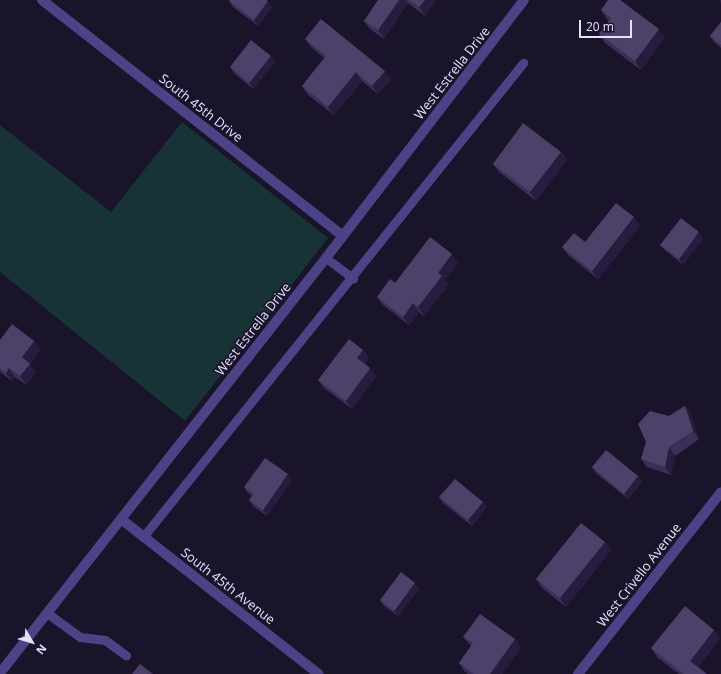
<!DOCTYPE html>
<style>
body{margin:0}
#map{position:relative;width:721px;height:674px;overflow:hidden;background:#1a142b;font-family:"Open Sans",sans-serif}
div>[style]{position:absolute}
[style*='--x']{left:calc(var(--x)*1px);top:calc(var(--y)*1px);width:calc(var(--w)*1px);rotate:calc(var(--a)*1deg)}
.green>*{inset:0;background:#173335}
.service>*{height:9px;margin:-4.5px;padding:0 4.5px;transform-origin:4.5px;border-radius:4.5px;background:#4c4386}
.minor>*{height:10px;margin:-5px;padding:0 5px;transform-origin:5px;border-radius:5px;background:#4c4386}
.wall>*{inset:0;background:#3b2e57}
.shaded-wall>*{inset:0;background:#261c3e}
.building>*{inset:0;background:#4d4169}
span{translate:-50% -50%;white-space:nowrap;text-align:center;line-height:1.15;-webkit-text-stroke:3.5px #1a142b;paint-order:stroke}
.street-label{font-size:13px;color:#e6e0fd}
.north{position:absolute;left:12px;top:622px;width:40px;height:40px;-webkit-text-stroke:3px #1a142b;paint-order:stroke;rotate:128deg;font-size:11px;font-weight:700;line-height:16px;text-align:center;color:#e6e0fd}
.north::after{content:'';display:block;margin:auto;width:14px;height:18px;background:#e6e0fd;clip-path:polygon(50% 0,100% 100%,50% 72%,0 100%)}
.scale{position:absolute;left:579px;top:20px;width:53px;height:18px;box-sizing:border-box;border:2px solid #e6e0fd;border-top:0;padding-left:5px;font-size:12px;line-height:14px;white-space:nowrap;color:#e6e0fd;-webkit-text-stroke:3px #1a142b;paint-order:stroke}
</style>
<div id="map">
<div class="green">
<i style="clip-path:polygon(182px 122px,328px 238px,185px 421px,0 272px,0 125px,111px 212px)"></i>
</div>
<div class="service">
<i style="--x:326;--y:258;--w:34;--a:37"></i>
<i style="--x:143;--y:537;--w:608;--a:-51.28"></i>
<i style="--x:47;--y:613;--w:41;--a:36"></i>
<i style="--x:80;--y:637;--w:25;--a:7"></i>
<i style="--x:105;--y:640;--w:26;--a:36"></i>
</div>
<div class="minor">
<i style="--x:42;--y:0;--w:382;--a:38.1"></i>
<i style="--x:121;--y:519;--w:251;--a:38.1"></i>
<i style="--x:0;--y:673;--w:528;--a:-51.85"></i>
<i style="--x:326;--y:258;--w:325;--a:-52.5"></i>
<i style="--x:578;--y:674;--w:231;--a:-51.8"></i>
</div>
<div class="wall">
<i style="clip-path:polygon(378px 0,436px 0,425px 16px,408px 3px,384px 39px,370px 29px,364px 21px)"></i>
<i style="clip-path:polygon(229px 1px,272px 7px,258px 26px,233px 7px)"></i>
<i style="clip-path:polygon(601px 10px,665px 37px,641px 70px,605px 43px,599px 34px,609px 21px,607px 19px)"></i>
<i style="clip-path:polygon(721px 22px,721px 48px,714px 42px,710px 36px)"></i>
<i style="clip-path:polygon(305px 39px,391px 79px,378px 94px,362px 81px,334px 115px,308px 95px,302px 86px,324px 58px,311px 47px)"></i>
<i style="clip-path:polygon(275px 62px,253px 89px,234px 73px,230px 67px)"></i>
<i style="clip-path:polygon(561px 152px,567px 160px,536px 201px,499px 172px,493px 164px)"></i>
<i style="clip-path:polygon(640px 226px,598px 279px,568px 255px,562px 247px,585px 242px)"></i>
<i style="clip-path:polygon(703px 238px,683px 265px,665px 250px,660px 245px)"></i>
<i style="clip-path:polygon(458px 263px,445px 280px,448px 285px,424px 316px,419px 312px,409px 325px,383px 305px,377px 297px,395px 283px)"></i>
<i style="clip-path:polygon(0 340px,34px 341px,40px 350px,30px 364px,36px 372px,26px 385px,15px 377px,12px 381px,0 372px)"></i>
<i style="clip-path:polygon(363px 350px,369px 358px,365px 364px,376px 376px,352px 409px,324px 388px,318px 380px)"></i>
<i style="clip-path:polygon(685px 406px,691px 415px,699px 439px,675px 456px,671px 475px,647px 467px,641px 459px,646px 442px,669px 416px)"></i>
<i style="clip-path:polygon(592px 467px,638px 476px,642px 482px,628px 499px,596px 473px)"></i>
<i style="clip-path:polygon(292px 480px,267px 516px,253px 506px,249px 500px,252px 496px,248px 493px,244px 487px)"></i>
<i style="clip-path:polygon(439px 497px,487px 507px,472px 526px,443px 503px)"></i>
<i style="clip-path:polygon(605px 542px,611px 550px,566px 607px,542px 588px,536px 579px)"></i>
<i style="clip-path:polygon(419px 589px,398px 616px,384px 606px,380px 600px)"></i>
<i style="clip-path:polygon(714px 630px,720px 639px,698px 667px,707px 674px,679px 674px,657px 657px,651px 648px)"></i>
<i style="clip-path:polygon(463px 637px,515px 639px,521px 648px,502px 674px,468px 674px,465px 672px,459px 663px,471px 646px)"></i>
</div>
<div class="shaded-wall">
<i style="clip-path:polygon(399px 0,406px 0,408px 3px,384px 39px,378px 30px)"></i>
<i style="clip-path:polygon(425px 0,436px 0,425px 16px,419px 7px)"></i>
<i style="clip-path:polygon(718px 0,721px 0,721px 4px)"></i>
<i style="clip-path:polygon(268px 1px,272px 7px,258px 26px,254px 20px)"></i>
<i style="clip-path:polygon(659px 29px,665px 37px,641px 70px,635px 61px)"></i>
<i style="clip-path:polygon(271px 56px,275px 62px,253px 89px,249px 83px)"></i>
<i style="clip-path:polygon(385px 71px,391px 79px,378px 94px,372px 86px)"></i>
<i style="clip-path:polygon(356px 72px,362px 81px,334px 115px,328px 107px)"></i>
<i style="clip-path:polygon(561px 152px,567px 160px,536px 201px,530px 192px)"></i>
<i style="clip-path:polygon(634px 217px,640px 226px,598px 279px,592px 271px)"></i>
<i style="clip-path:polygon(699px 232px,703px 238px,683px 265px,679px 259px)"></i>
<i style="clip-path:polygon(452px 254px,458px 263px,445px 280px,448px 285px,424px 316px,418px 307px,438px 273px)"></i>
<i style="clip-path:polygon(413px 303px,419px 312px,409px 325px,403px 317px)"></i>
<i style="clip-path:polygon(34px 341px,40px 350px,28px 366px,22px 357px)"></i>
<i style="clip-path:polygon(363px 350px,369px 358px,363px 366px,357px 358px)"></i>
<i style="clip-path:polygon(30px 364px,36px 372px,26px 385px,20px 376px)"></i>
<i style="clip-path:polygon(9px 368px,15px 377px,12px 381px,6px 373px)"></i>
<i style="clip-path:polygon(370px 368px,376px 376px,352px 409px,346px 401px)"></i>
<i style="clip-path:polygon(685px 406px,691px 415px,699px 439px,693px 431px)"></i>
<i style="clip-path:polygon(669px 447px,675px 456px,671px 475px,665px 467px)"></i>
<i style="clip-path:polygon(288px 474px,292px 480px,267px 516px,263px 510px)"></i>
<i style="clip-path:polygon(638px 476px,642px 482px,628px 499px,624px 494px)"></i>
<i style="clip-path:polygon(483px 502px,487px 507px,472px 526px,468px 520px)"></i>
<i style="clip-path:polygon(605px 542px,611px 550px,566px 607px,560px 598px)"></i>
<i style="clip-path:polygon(415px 583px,419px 589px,398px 616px,394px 611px)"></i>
<i style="clip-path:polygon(714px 630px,720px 639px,696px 669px,690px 661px)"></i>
<i style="clip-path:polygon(515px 639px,521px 648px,502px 674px,490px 674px)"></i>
</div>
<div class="building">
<i style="clip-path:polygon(230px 0,266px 0,268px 1px,254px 20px,229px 1px)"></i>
<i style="clip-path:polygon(378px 0,399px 0,378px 30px,364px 21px)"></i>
<i style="clip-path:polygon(409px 0,425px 0,419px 7px)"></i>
<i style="clip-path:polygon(608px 0,620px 0,659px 29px,635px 61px,599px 34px,611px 18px,601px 10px)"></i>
<i style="clip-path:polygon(321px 19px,385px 71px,372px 86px,356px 72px,328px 107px,302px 86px,326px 56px,305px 39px)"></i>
<i style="clip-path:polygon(721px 22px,721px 45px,710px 36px)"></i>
<i style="clip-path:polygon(251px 40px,271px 56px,249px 83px,230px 67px)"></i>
<i style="clip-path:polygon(523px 123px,561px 152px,530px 192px,493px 164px)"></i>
<i style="clip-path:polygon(616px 203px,634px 217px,592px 271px,562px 247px,574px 233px,585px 242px)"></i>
<i style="clip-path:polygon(681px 218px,699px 232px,679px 259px,660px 245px)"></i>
<i style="clip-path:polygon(430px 237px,452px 254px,438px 273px,442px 276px,418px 307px,413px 303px,403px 317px,377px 297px,390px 279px,395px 283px)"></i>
<i style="clip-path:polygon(12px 324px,34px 341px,22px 357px,30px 364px,20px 376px,9px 368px,6px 373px,0 368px,0 340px)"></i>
<i style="clip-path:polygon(349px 339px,363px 350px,357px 358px,370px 368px,346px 401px,318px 380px)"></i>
<i style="clip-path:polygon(685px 406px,693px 431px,669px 447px,665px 467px,641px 459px,646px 442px,638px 424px,650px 411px,669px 416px)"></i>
<i style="clip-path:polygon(606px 450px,638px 476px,624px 494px,592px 467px)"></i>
<i style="clip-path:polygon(265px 458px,288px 474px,263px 510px,249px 500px,254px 494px,244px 487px)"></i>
<i style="clip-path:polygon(455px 479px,483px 502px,468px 520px,439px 497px)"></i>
<i style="clip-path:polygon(581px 523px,605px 542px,560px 598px,536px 579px)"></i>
<i style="clip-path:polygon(401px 572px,415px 583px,394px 611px,380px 600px)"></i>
<i style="clip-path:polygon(685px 606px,714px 630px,690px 661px,707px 674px,684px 674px,651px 648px)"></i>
<i style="clip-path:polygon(480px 614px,515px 639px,490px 674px,474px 674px,459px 663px,473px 643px,463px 637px)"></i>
<i style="clip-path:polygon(140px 664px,153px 674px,132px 674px)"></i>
</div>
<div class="street-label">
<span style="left:452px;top:73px;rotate:-52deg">West Estrella Drive</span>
<span style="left:201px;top:108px;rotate:38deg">South 45th Drive</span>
<span style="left:253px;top:329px;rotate:-52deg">West Estrella Drive</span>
<span style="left:639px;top:575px;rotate:-52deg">West Crivello Avenue</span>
<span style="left:228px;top:586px;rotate:38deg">South 45th Avenue</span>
</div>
<div class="north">N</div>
<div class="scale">20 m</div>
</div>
